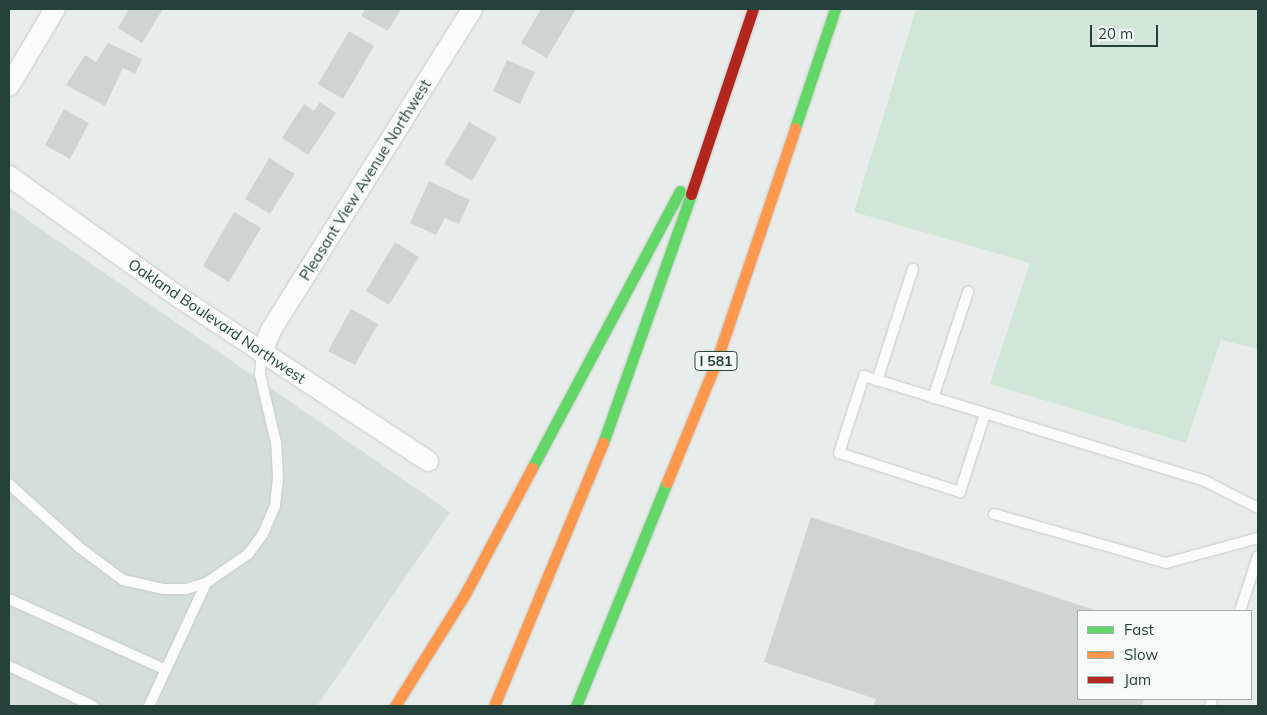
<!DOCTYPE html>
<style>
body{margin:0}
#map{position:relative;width:1267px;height:715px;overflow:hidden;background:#e8edeb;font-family:Mulish,sans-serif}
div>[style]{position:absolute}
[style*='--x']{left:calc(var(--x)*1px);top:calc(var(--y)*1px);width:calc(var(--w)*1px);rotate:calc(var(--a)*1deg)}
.built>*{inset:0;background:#d6dedb}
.green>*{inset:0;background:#d1e6d8}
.building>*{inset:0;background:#cfd4d2}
.roads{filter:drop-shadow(0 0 1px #c5cac8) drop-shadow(0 0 1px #c5cac8)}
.lane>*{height:10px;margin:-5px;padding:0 5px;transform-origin:5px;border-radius:5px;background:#fcfcfc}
.street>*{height:20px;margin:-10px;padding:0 10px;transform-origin:10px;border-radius:10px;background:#fcfcfc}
.fast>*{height:11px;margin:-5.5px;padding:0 5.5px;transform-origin:5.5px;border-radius:5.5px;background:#63d668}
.slow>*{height:11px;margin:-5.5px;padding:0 5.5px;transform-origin:5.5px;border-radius:5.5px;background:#ff974d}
.jam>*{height:11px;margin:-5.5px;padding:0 5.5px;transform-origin:5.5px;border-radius:5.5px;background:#b3261e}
span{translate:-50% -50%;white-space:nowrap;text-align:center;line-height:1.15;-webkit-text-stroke:4.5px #f7fbf9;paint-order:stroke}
.shield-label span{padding:1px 4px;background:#f7fbf9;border:1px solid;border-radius:4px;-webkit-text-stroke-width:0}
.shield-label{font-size:14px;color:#24423a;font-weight:700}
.street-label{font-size:15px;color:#24423a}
.frame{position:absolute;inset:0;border:10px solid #24423a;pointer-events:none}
.legend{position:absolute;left:1077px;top:610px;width:175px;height:90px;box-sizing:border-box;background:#f7fbf9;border:1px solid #a3b1ad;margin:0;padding:6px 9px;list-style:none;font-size:15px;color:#24423a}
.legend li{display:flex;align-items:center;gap:10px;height:25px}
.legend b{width:25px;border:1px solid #a3b1ad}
.scale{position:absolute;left:1090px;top:25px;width:68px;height:22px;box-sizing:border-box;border:2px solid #24423a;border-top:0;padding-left:6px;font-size:15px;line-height:18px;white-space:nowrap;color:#24423a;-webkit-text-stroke:4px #f7fbf9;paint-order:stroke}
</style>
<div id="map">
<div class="built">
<i style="clip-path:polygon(9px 207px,450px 512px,317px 706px,9px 706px)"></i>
</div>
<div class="green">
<i style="clip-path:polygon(916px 9px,1258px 9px,1258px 349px,1221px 340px,1186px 443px,990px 384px,1030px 263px,854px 212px)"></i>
</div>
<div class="building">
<i style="clip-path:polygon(129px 9px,163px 9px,142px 43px,118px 28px)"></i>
<i style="clip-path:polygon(365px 9px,401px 9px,388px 31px,361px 16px)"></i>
<i style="clip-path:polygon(541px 9px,576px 9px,547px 58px,521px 43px)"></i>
<i style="clip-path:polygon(349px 31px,374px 46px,343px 99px,318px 84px)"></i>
<i style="clip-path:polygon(108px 43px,142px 59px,135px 74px,123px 68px,105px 106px,66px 85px,85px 55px,96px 62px)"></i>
<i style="clip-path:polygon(507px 60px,535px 72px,520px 104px,493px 91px)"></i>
<i style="clip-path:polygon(320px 102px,336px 113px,308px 155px,282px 138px,304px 104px,314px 111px)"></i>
<i style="clip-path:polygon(64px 109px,89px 123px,70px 159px,45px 145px)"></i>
<i style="clip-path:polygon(469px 122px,497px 138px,472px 181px,444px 164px)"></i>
<i style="clip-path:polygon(269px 158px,295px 174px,270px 214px,245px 199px)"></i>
<i style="clip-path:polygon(429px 181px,470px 200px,459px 224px,445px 218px,436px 235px,410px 223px)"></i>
<i style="clip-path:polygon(234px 212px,261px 228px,229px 282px,203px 266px)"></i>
<i style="clip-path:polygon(395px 242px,419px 257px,389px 305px,366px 291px)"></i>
<i style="clip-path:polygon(351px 309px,378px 324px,355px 365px,328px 351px)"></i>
<i style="clip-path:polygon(811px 517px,1098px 611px,1078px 611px,1078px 699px,1144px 699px,1142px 706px,873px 706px,876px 699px,764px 662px)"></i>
</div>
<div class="roads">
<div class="lane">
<i style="--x:877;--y:381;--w:118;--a:-72.2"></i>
<i style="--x:933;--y:398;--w:112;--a:-71.7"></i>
<i style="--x:985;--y:414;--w:82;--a:107.8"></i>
<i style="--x:960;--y:492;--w:127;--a:-162.1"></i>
<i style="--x:839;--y:453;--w:81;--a:-72"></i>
<i style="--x:864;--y:376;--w:355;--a:17.1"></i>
<i style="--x:1203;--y:480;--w:62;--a:27"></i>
<i style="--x:9;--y:484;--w:96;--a:42"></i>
<i style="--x:80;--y:548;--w:54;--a:36.7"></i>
<i style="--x:123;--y:580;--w:42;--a:12.4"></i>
<i style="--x:164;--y:589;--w:22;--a:0"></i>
<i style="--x:186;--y:589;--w:21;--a:-17"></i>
<i style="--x:206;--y:583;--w:51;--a:-34.6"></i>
<i style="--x:248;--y:554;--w:25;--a:-53"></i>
<i style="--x:263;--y:534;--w:30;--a:-67"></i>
<i style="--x:275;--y:506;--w:29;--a:-84"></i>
<i style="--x:278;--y:477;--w:34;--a:-93"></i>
<i style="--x:276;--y:443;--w:71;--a:-103.1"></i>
<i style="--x:260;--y:374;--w:21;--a:-85"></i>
<i style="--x:994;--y:514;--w:179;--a:15.9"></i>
<i style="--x:1166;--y:563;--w:95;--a:-15.2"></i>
<i style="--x:9;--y:599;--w:172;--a:24.3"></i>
<i style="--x:1240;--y:611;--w:58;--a:-71.9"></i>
<i style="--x:9;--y:666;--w:93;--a:25.5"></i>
<i style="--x:149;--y:706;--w:136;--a:-65.1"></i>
<i style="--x:1210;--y:706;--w:7;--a:-74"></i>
</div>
<div class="street">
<i style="--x:9;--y:86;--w:90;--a:-59.1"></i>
<i style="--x:9;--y:176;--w:210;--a:35.5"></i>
<i style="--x:180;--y:298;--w:297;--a:33.3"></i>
<i style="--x:262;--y:353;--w:25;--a:-69"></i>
<i style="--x:271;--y:330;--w:379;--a:-57.9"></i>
</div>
<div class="fast">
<i style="--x:795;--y:128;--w:126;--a:-71.4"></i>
<i style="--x:603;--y:443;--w:264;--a:-70.5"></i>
<i style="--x:532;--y:468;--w:314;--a:-61.9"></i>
<i style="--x:576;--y:706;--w:242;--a:-67.9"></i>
</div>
<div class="slow">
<i style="--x:667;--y:482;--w:126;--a:-67.7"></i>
<i style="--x:715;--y:365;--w:250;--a:-71.3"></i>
<i style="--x:395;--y:706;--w:132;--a:-58"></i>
<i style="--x:465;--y:594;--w:143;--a:-62"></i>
<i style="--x:494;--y:706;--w:285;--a:-67.5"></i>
</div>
<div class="jam">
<i style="--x:691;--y:194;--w:195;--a:-71.5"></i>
</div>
</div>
<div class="shield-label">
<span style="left:716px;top:361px">I 581</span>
</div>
<div class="street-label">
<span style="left:365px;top:180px;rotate:-58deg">Pleasant View Avenue Northwest</span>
<span style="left:217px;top:321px;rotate:34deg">Oakland Boulevard Northwest</span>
</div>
<div class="frame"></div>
<ul class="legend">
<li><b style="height:6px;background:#63d668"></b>Fast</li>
<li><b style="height:6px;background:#ff974d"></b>Slow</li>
<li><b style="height:6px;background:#b3261e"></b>Jam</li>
</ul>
<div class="scale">20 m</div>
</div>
